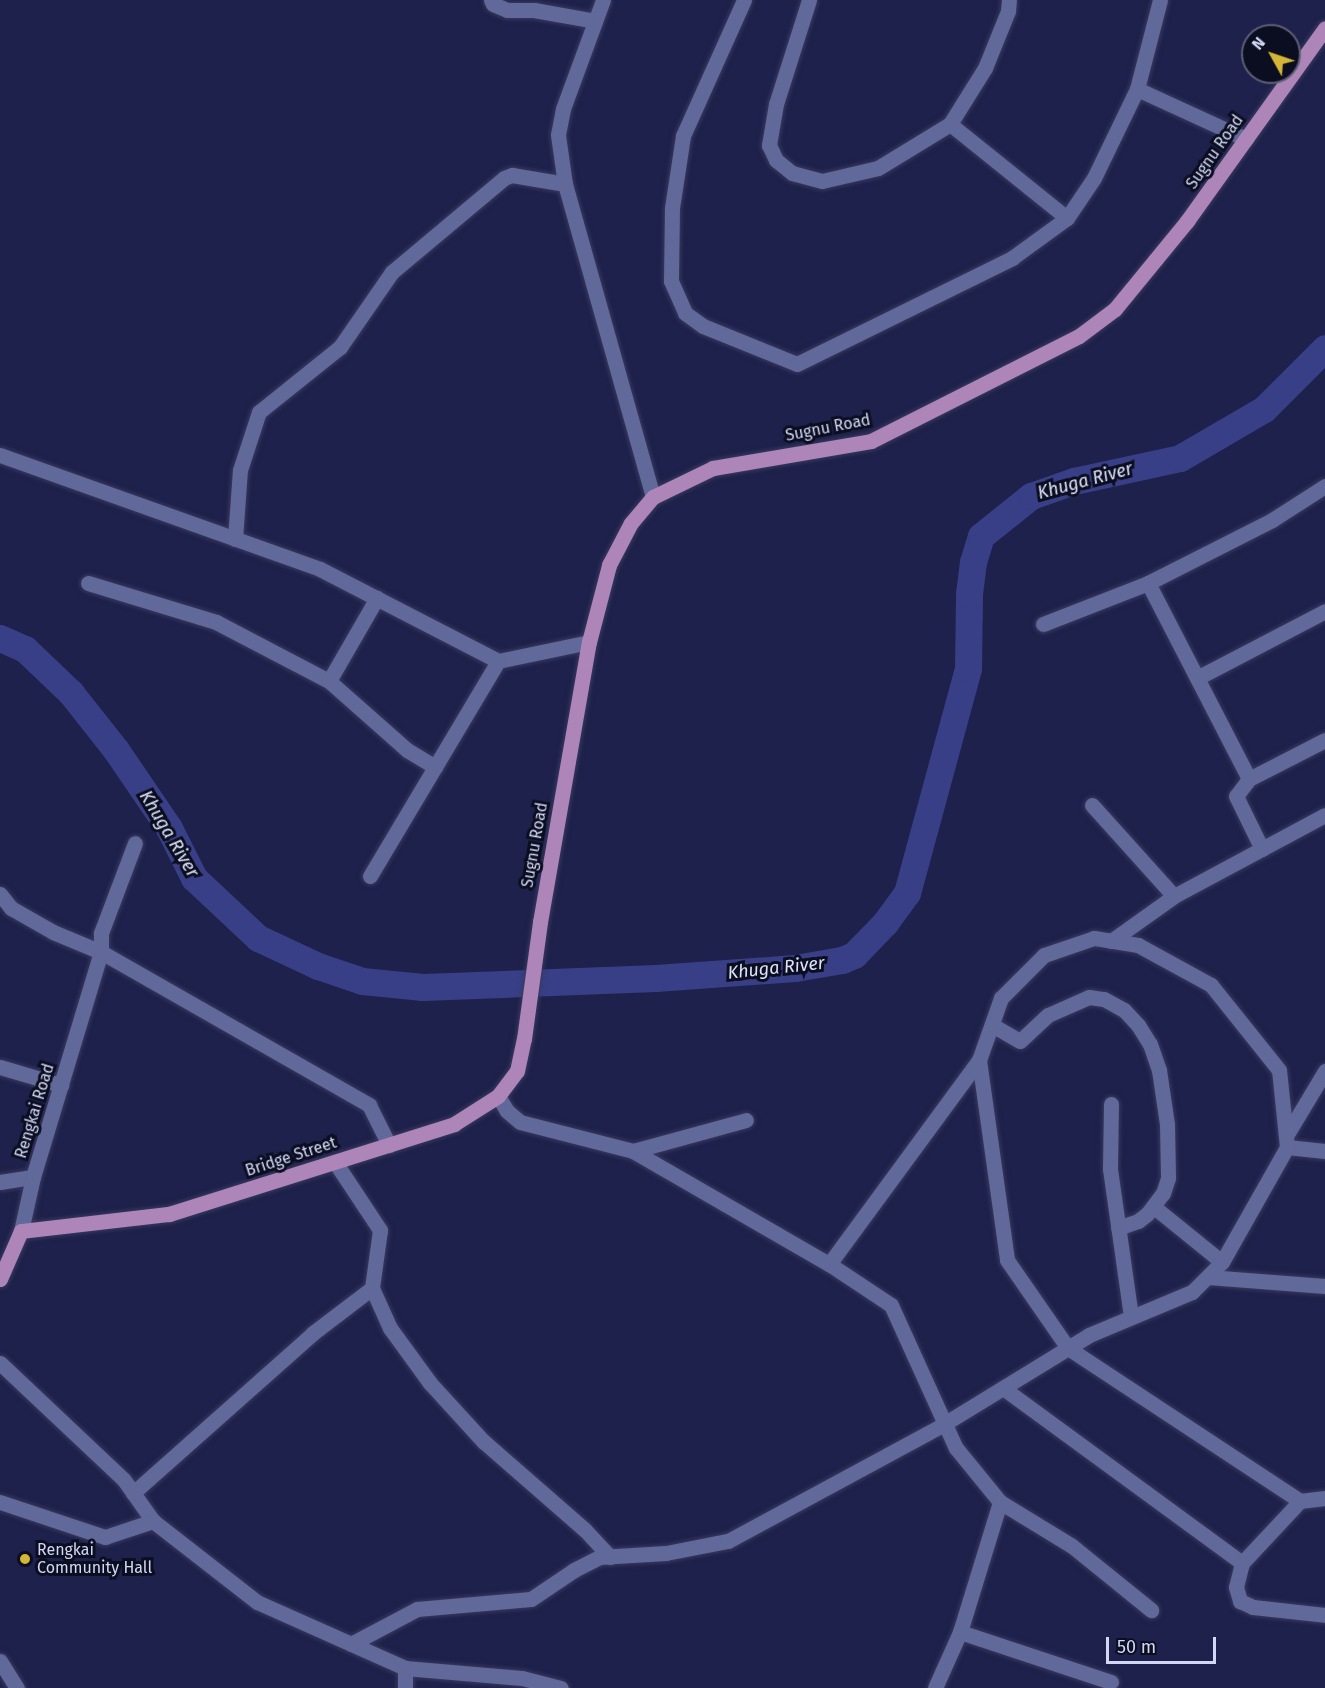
<!DOCTYPE html>
<style>
body{margin:0}
#map{position:relative;width:1325px;height:1688px;overflow:hidden;background:#1d214b;font-family:"Fira Sans",sans-serif}
div>[style]{position:absolute}
[style*='--x']{left:calc(var(--x)*1px);top:calc(var(--y)*1px);width:calc(var(--w)*1px);rotate:calc(var(--a)*1deg)}
.river>*{height:27px;margin:-13.5px;padding:0 13.5px;transform-origin:13.5px;border-radius:13.5px;background:#383f86}
.roads{filter:drop-shadow(0 0 2px #39395e) drop-shadow(0 0 2px #39395e)}
.minor>*{height:15px;margin:-7.5px;padding:0 7.5px;transform-origin:7.5px;border-radius:7.5px;background:#606999}
.major>*{height:15px;margin:-7.5px;padding:0 7.5px;transform-origin:7.5px;border-radius:7.5px;background:#ad85b9}
.dots>*{width:16px;height:16px;translate:-50% -50%;box-sizing:border-box;border:3px solid #0b0d20;border-radius:50%}
span{translate:-50% -50%;white-space:nowrap;text-align:center;line-height:1.15;-webkit-text-stroke:6px #0b0d20;paint-order:stroke}
.street-label{font-size:16px;color:#d2d8f4}
.poi-label{font-size:16px;color:#d2d8f4}
.left{translate:0 -50%;text-align:left}
.water-label{font-size:18px;color:#dde2f7;font-style:italic}
.north{position:absolute;left:1241px;top:24px;width:60px;height:60px;box-sizing:border-box;background:#0b0d20;border:2px solid #5b5e75;border-radius:50%;rotate:310deg;font-size:16px;font-weight:700;line-height:24px;text-align:center;color:#d2d8f4}
.north::after{content:'';display:block;margin:auto;width:21px;height:27px;background:#d3b635;clip-path:polygon(50% 0,100% 100%,50% 72%,0 100%)}
.scale{position:absolute;left:1106px;top:1637px;width:110px;height:27px;box-sizing:border-box;border:3px solid #d2d8f4;border-top:0;padding-left:8px;font-size:18px;line-height:21px;white-space:nowrap;color:#d2d8f4;-webkit-text-stroke:4px #0b0d20;paint-order:stroke}
</style>
<div id="map">
<div class="river">
<i style="--x:0;--y:638;--w:27;--a:24"></i>
<i style="--x:25;--y:649;--w:64;--a:43.7"></i>
<i style="--x:71;--y:693;--w:73;--a:51.7"></i>
<i style="--x:116;--y:750;--w:94;--a:55.8"></i>
<i style="--x:169;--y:828;--w:56;--a:63.4"></i>
<i style="--x:194;--y:878;--w:88;--a:43.2"></i>
<i style="--x:258;--y:938;--w:66;--a:25"></i>
<i style="--x:318;--y:966;--w:46;--a:18.8"></i>
<i style="--x:362;--y:981;--w:61;--a:5.6"></i>
<i style="--x:423;--y:987;--w:233;--a:-2.2"></i>
<i style="--x:656;--y:978;--w:139;--a:-4.1"></i>
<i style="--x:795;--y:968;--w:48;--a:-9.7"></i>
<i style="--x:842;--y:960;--w:13;--a:-23"></i>
<i style="--x:854;--y:955;--w:45;--a:-45.9"></i>
<i style="--x:885;--y:923;--w:37;--a:-54"></i>
<i style="--x:907;--y:893;--w:232;--a:-74.8"></i>
<i style="--x:968;--y:669;--w:75;--a:-89.2"></i>
<i style="--x:969;--y:594;--w:32;--a:-83"></i>
<i style="--x:973;--y:562;--w:27;--a:-73"></i>
<i style="--x:981;--y:536;--w:64;--a:-38.7"></i>
<i style="--x:1031;--y:496;--w:46;--a:-19.2"></i>
<i style="--x:1074;--y:481;--w:108;--a:-12.2"></i>
<i style="--x:1180;--y:458;--w:97;--a:-30.3"></i>
<i style="--x:1264;--y:409;--w:86;--a:-45"></i>
</div>
<div class="roads">
<div class="minor">
<i style="--x:491;--y:0;--w:4;--a:63"></i>
<i style="--x:493;--y:4;--w:15;--a:23"></i>
<i style="--x:507;--y:10;--w:27;--a:0"></i>
<i style="--x:534;--y:10;--w:62;--a:10.2"></i>
<i style="--x:603;--y:0;--w:116;--a:110.2"></i>
<i style="--x:563;--y:109;--w:26;--a:101"></i>
<i style="--x:558;--y:135;--w:49;--a:81.9"></i>
<i style="--x:565;--y:184;--w:325;--a:74.3"></i>
<i style="--x:744;--y:0;--w:149;--a:114.2"></i>
<i style="--x:683;--y:136;--w:73;--a:98.7"></i>
<i style="--x:672;--y:208;--w:73;--a:90.8"></i>
<i style="--x:671;--y:281;--w:35;--a:66"></i>
<i style="--x:685;--y:313;--w:22;--a:36"></i>
<i style="--x:703;--y:326;--w:101;--a:22"></i>
<i style="--x:797;--y:364;--w:240;--a:-26.2"></i>
<i style="--x:1012;--y:258;--w:68;--a:-36"></i>
<i style="--x:1067;--y:218;--w:48;--a:-56"></i>
<i style="--x:1094;--y:178;--w:99;--a:-64.2"></i>
<i style="--x:1137;--y:89;--w:92;--a:-75.5"></i>
<i style="--x:809;--y:0;--w:109;--a:107.6"></i>
<i style="--x:776;--y:104;--w:42;--a:99.7"></i>
<i style="--x:769;--y:145;--w:17;--a:65"></i>
<i style="--x:776;--y:160;--w:21;--a:39"></i>
<i style="--x:792;--y:173;--w:31;--a:15"></i>
<i style="--x:822;--y:181;--w:57;--a:-13.1"></i>
<i style="--x:878;--y:168;--w:84;--a:-31.4"></i>
<i style="--x:950;--y:124;--w:66;--a:-58"></i>
<i style="--x:985;--y:68;--w:61;--a:-68"></i>
<i style="--x:1008;--y:11;--w:11;--a:-85"></i>
<i style="--x:1137;--y:89;--w:120;--a:24.6"></i>
<i style="--x:950;--y:124;--w:150;--a:38.8"></i>
<i style="--x:0;--y:455;--w:340;--a:19.6"></i>
<i style="--x:320;--y:569;--w:200;--a:27.3"></i>
<i style="--x:498;--y:661;--w:93;--a:-11.8"></i>
<i style="--x:235;--y:539;--w:69;--a:-85.9"></i>
<i style="--x:240;--y:470;--w:61;--a:-71.9"></i>
<i style="--x:259;--y:412;--w:104;--a:-38.7"></i>
<i style="--x:340;--y:347;--w:91;--a:-55.3"></i>
<i style="--x:392;--y:272;--w:146;--a:-40"></i>
<i style="--x:504;--y:178;--w:9;--a:-21"></i>
<i style="--x:512;--y:175;--w:54;--a:9.6"></i>
<i style="--x:88;--y:583;--w:134;--a:16.9"></i>
<i style="--x:216;--y:622;--w:127;--a:27.6"></i>
<i style="--x:329;--y:681;--w:104;--a:41.5"></i>
<i style="--x:407;--y:750;--w:33;--a:31"></i>
<i style="--x:1148;--y:583;--w:220;--a:62.7"></i>
<i style="--x:1249;--y:779;--w:21;--a:127"></i>
<i style="--x:1236;--y:796;--w:59;--a:63.9"></i>
<i style="--x:1043;--y:624;--w:113;--a:-21.3"></i>
<i style="--x:1148;--y:583;--w:139;--a:-26.9"></i>
<i style="--x:1272;--y:520;--w:63;--a:-32.7"></i>
<i style="--x:1197;--y:678;--w:144;--a:-27.6"></i>
<i style="--x:329;--y:681;--w:96;--a:-60"></i>
<i style="--x:1249;--y:779;--w:85;--a:-27.2"></i>
<i style="--x:1092;--y:805;--w:122;--a:48"></i>
<i style="--x:370;--y:876;--w:250;--a:-59.2"></i>
<i style="--x:0;--y:894;--w:18;--a:52"></i>
<i style="--x:11;--y:908;--w:48;--a:29.7"></i>
<i style="--x:53;--y:932;--w:52;--a:22.6"></i>
<i style="--x:101;--y:952;--w:309;--a:29.7"></i>
<i style="--x:369;--y:1105;--w:45;--a:63.4"></i>
<i style="--x:1111;--y:941;--w:77;--a:-35.5"></i>
<i style="--x:1174;--y:896;--w:171;--a:-28.2"></i>
<i style="--x:992;--y:1025;--w:32;--a:30"></i>
<i style="--x:1020;--y:1041;--w:38;--a:-43"></i>
<i style="--x:1048;--y:1015;--w:45;--a:-23.7"></i>
<i style="--x:1089;--y:997;--w:15;--a:8"></i>
<i style="--x:1104;--y:999;--w:23;--a:29"></i>
<i style="--x:1124;--y:1010;--w:21;--a:47"></i>
<i style="--x:1138;--y:1025;--w:22;--a:58"></i>
<i style="--x:1150;--y:1044;--w:28;--a:71"></i>
<i style="--x:1159;--y:1070;--w:55;--a:81.6"></i>
<i style="--x:1167;--y:1124;--w:54;--a:88.9"></i>
<i style="--x:1168;--y:1178;--w:16;--a:108"></i>
<i style="--x:1163;--y:1193;--w:26;--a:127"></i>
<i style="--x:1147;--y:1214;--w:11;--a:142"></i>
<i style="--x:1138;--y:1221;--w:21;--a:161"></i>
<i style="--x:979;--y:1060;--w:202;--a:82"></i>
<i style="--x:1007;--y:1260;--w:107;--a:55.3"></i>
<i style="--x:1068;--y:1348;--w:278;--a:33.4"></i>
<i style="--x:1300;--y:1501;--w:25;--a:-7"></i>
<i style="--x:0;--y:1067;--w:64;--a:16.4"></i>
<i style="--x:498;--y:1096;--w:17;--a:59"></i>
<i style="--x:507;--y:1111;--w:17;--a:40"></i>
<i style="--x:520;--y:1122;--w:117;--a:14.4"></i>
<i style="--x:633;--y:1151;--w:226;--a:30"></i>
<i style="--x:829;--y:1264;--w:74;--a:33.5"></i>
<i style="--x:891;--y:1305;--w:157;--a:65.6"></i>
<i style="--x:956;--y:1448;--w:70;--a:50.8"></i>
<i style="--x:1000;--y:1502;--w:136;--a:107.1"></i>
<i style="--x:960;--y:1632;--w:61;--a:114.1"></i>
<i style="--x:1111;--y:1104;--w:65;--a:90.9"></i>
<i style="--x:1110;--y:1169;--w:149;--a:81.9"></i>
<i style="--x:1286;--y:1136;--w:76;--a:-59"></i>
<i style="--x:1287;--y:1147;--w:38;--a:6"></i>
<i style="--x:633;--y:1151;--w:117;--a:-15.3"></i>
<i style="--x:335;--y:1162;--w:82;--a:56.5"></i>
<i style="--x:380;--y:1230;--w:59;--a:97.9"></i>
<i style="--x:372;--y:1288;--w:44;--a:65.8"></i>
<i style="--x:390;--y:1328;--w:68;--a:54"></i>
<i style="--x:430;--y:1383;--w:79;--a:47.6"></i>
<i style="--x:483;--y:1441;--w:135;--a:41.1"></i>
<i style="--x:585;--y:1530;--w:37;--a:47"></i>
<i style="--x:0;--y:1182;--w:33;--a:-9"></i>
<i style="--x:1154;--y:1207;--w:87;--a:39"></i>
<i style="--x:21;--y:1231;--w:55;--a:-77.5"></i>
<i style="--x:33;--y:1177;--w:235;--a:-73.2"></i>
<i style="--x:101;--y:952;--w:19;--a:-90"></i>
<i style="--x:101;--y:933;--w:96;--a:-69.3"></i>
<i style="--x:1208;--y:1277;--w:117;--a:4.4"></i>
<i style="--x:0;--y:1363;--w:170;--a:43.3"></i>
<i style="--x:124;--y:1480;--w:50;--a:54.7"></i>
<i style="--x:153;--y:1521;--w:132;--a:37.9"></i>
<i style="--x:257;--y:1602;--w:162;--a:24"></i>
<i style="--x:405;--y:1668;--w:117;--a:4.9"></i>
<i style="--x:522;--y:1678;--w:40;--a:14.4"></i>
<i style="--x:1003;--y:1388;--w:296;--a:36.2"></i>
<i style="--x:133;--y:1493;--w:241;--a:-41.6"></i>
<i style="--x:313;--y:1333;--w:74;--a:-37.3"></i>
<i style="--x:1300;--y:1501;--w:85;--a:133.1"></i>
<i style="--x:1242;--y:1563;--w:25;--a:104"></i>
<i style="--x:1236;--y:1587;--w:15;--a:74"></i>
<i style="--x:1240;--y:1601;--w:14;--a:25"></i>
<i style="--x:1253;--y:1607;--w:72;--a:6.3"></i>
<i style="--x:0;--y:1502;--w:111;--a:18.4"></i>
<i style="--x:105;--y:1537;--w:51;--a:-18.4"></i>
<i style="--x:1000;--y:1502;--w:84;--a:31.4"></i>
<i style="--x:1072;--y:1546;--w:102;--a:39"></i>
<i style="--x:960;--y:1632;--w:159;--a:18.3"></i>
<i style="--x:351;--y:1644;--w:75;--a:-27.9"></i>
<i style="--x:417;--y:1609;--w:114;--a:-5"></i>
<i style="--x:531;--y:1599;--w:52;--a:-34"></i>
<i style="--x:574;--y:1570;--w:28;--a:-27"></i>
<i style="--x:599;--y:1557;--w:67;--a:-3.4"></i>
<i style="--x:666;--y:1553;--w:63;--a:-11"></i>
<i style="--x:728;--y:1541;--w:246;--a:-28.4"></i>
<i style="--x:944;--y:1424;--w:170;--a:-31.5"></i>
<i style="--x:1089;--y:1335;--w:112;--a:-22.7"></i>
<i style="--x:1192;--y:1292;--w:42;--a:-45"></i>
<i style="--x:1222;--y:1262;--w:132;--a:-60.5"></i>
<i style="--x:1287;--y:1147;--w:77;--a:-95.9"></i>
<i style="--x:1279;--y:1070;--w:109;--a:-128.7"></i>
<i style="--x:1211;--y:985;--w:83;--a:-151.3"></i>
<i style="--x:1138;--y:945;--w:45;--a:-171"></i>
<i style="--x:1094;--y:938;--w:53;--a:161.2"></i>
<i style="--x:1044;--y:955;--w:61;--a:135"></i>
<i style="--x:1001;--y:998;--w:66;--a:109.5"></i>
<i style="--x:979;--y:1060;--w:253;--a:126.3"></i>
<i style="--x:0;--y:1661;--w:32;--a:58"></i>
<i style="--x:405;--y:1668;--w:20;--a:90"></i>
</div>
<div class="major">
<i style="--x:0;--y:1279;--w:52;--a:-66.4"></i>
<i style="--x:21;--y:1231;--w:149;--a:-6.6"></i>
<i style="--x:169;--y:1214;--w:299;--a:-17.5"></i>
<i style="--x:454;--y:1124;--w:52;--a:-32.5"></i>
<i style="--x:498;--y:1096;--w:31;--a:-53"></i>
<i style="--x:517;--y:1071;--w:33;--a:-78"></i>
<i style="--x:524;--y:1039;--w:118;--a:-82.2"></i>
<i style="--x:540;--y:922;--w:284;--a:-80.1"></i>
<i style="--x:589;--y:642;--w:80;--a:-75.4"></i>
<i style="--x:609;--y:565;--w:47;--a:-62.4"></i>
<i style="--x:631;--y:523;--w:34;--a:-50"></i>
<i style="--x:653;--y:497;--w:67;--a:-25.8"></i>
<i style="--x:713;--y:468;--w:160;--a:-9.7"></i>
<i style="--x:871;--y:441;--w:233;--a:-26.8"></i>
<i style="--x:1079;--y:336;--w:45;--a:-36.9"></i>
<i style="--x:1115;--y:309;--w:114;--a:-50.7"></i>
<i style="--x:1187;--y:221;--w:237;--a:-54.4"></i>
</div>
</div>
<div class="dots">
<i style="left:25px;top:1559px;background:#d3b635"></i>
</div>
<div class="street-label">
<span style="left:1215px;top:152px;rotate:-55deg">Sugnu Road</span>
<span style="left:828px;top:428px;rotate:-11deg">Sugnu Road</span>
<span style="left:535px;top:845px;rotate:-80deg">Sugnu Road</span>
<span style="left:35px;top:1111px;rotate:-73deg">Rengkai Road</span>
<span style="left:291px;top:1157px;rotate:-18deg">Bridge Street</span>
</div>
<div class="poi-label">
<span class="left" style="left:37px;top:1559px">Rengkai<br>Community Hall</span>
</div>
<div class="water-label">
<span style="left:1085px;top:481px;rotate:-15deg">Khuga River</span>
<span style="left:169px;top:834px;rotate:59deg">Khuga River</span>
<span style="left:776px;top:968px;rotate:-6deg">Khuga River</span>
</div>
<div class="north">N</div>
<div class="scale">50 m</div>
</div>
